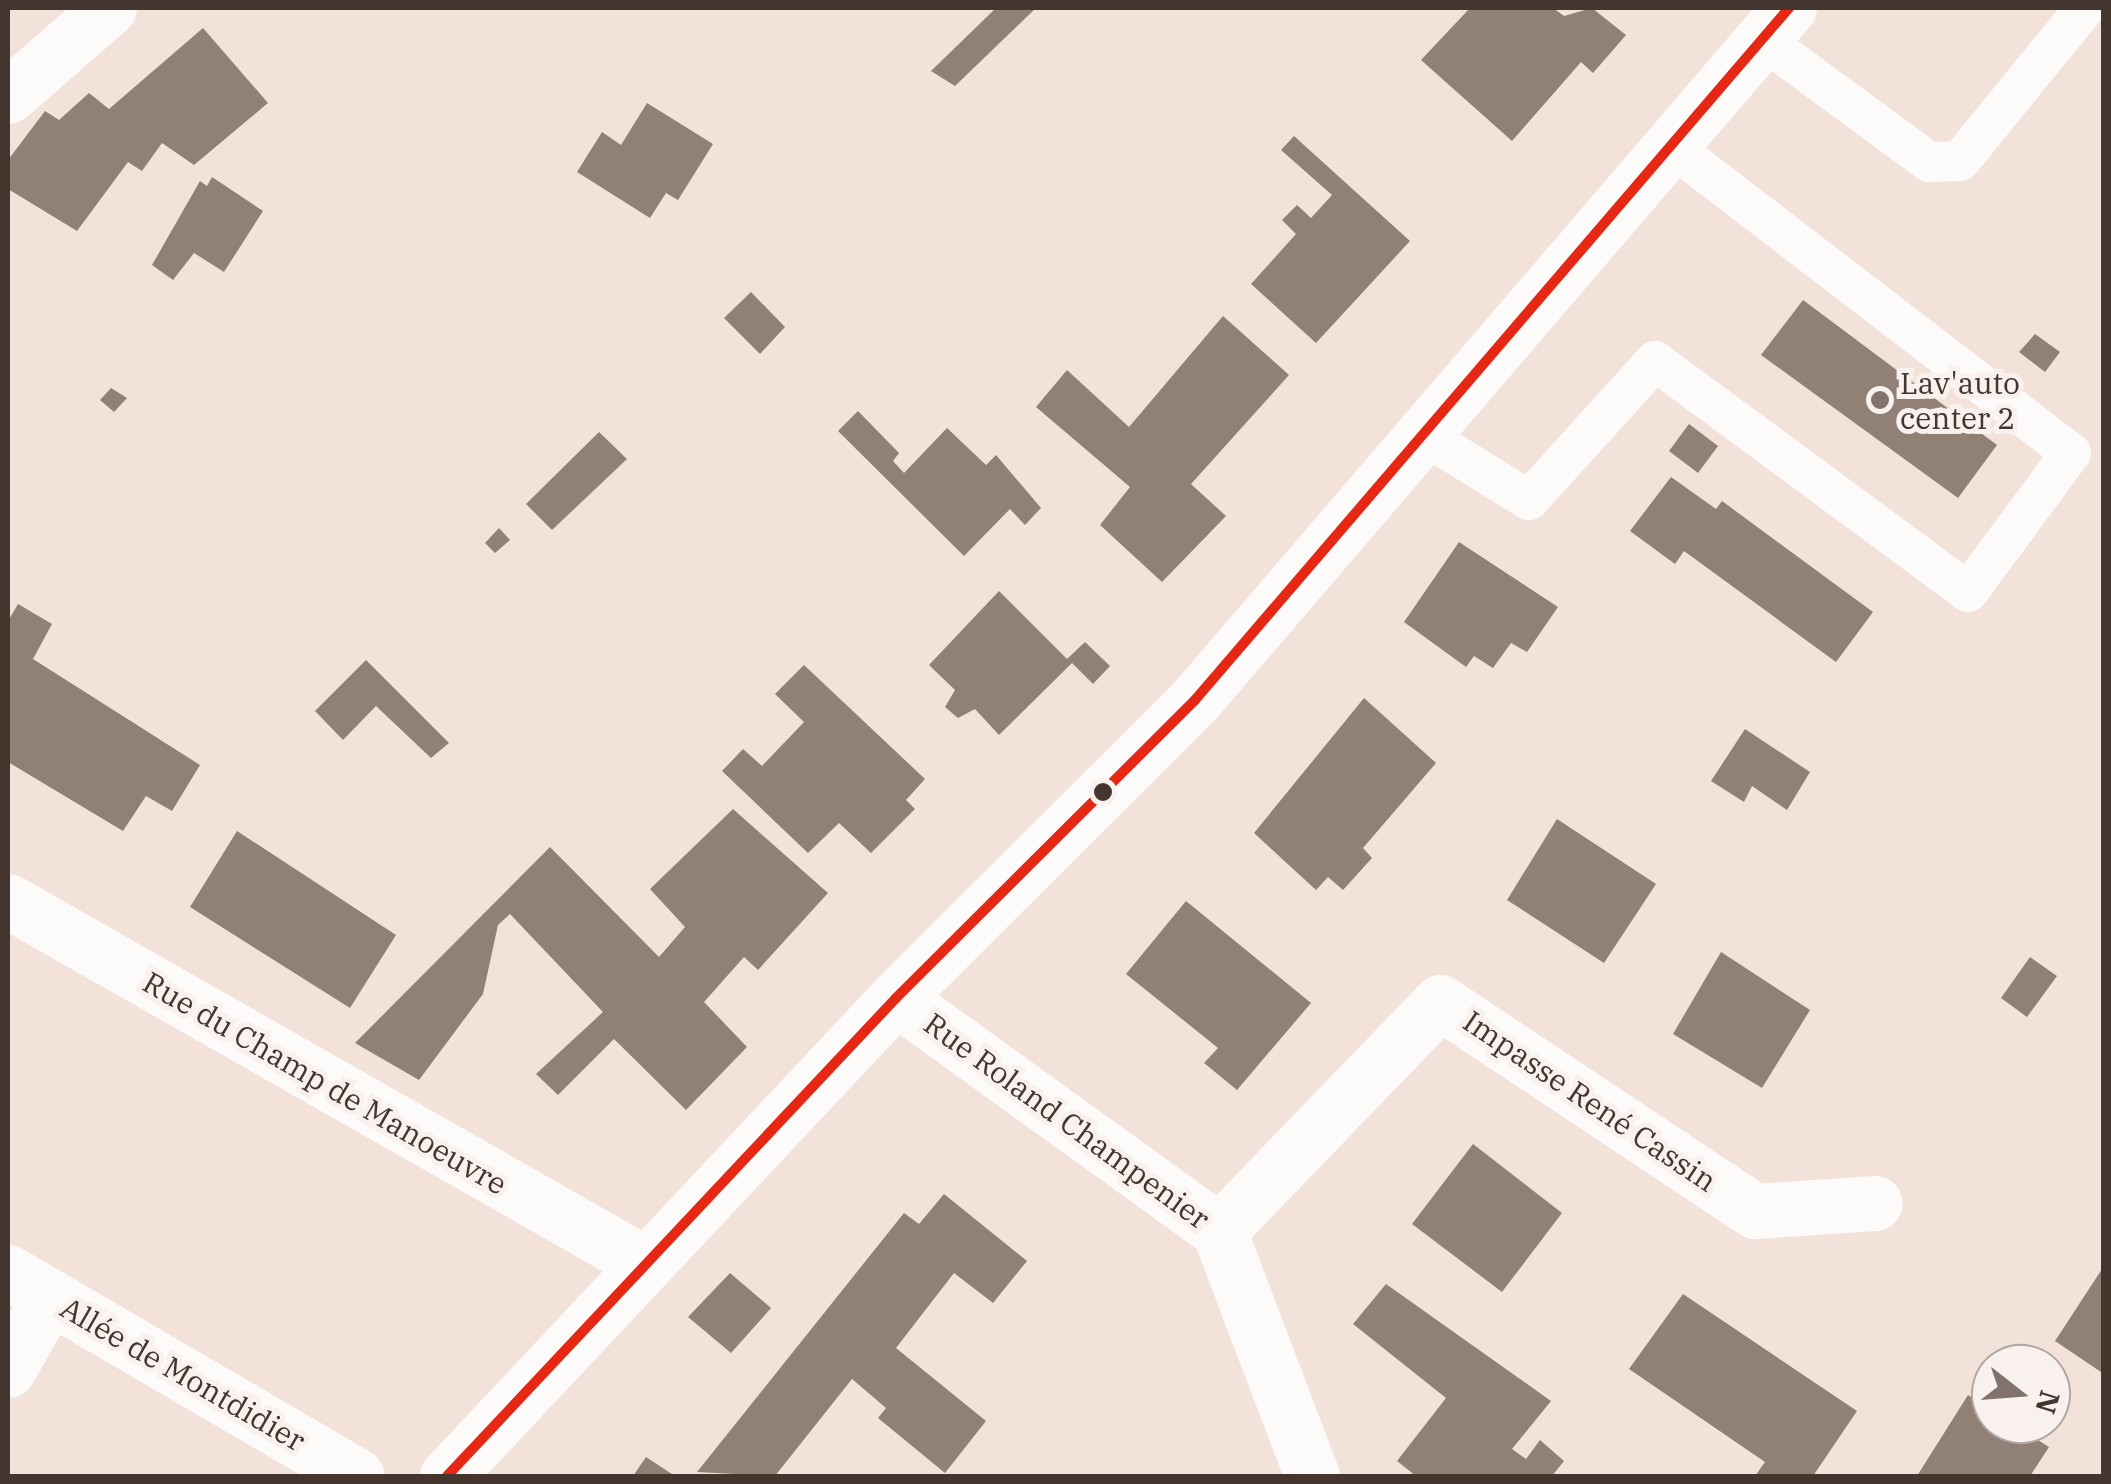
<!DOCTYPE html>
<meta charset="utf-8">
<style>
body{margin:0}
#map{position:relative;width:2111px;height:1484px;overflow:hidden;background:#f2e2da;font-family:"IBM Plex Serif",serif}
div>[style]{position:absolute}
[style*='--x']{left:calc(var(--x)*1px);top:calc(var(--y)*1px);width:calc(var(--w)*1px);rotate:calc(var(--a)*1deg)}
.building>*{inset:0;background:#918076}
.lane>*{height:40px;margin:-20px;padding:0 20px;transform-origin:20px;border-radius:20px;background:#fdfbf9}
.street>*{height:55px;margin:-27.5px;padding:0 27.5px;transform-origin:27.5px;border-radius:27.5px;background:#fdfbf9}
.secondary>*{height:55px;margin:-27.5px;padding:0 27.5px;transform-origin:27.5px;border-radius:27.5px;background:#fdfbf9}
.bus-1>*{height:10px;margin:-5px;padding:0 5px;transform-origin:5px;border-radius:5px;background:#e52713}
.dots>*{width:28px;height:28px;translate:-50% -50%;box-sizing:border-box;border:5px solid #f9f1ee;border-radius:50%}
span{translate:-50% -50%;white-space:nowrap;text-align:center;line-height:1.15;-webkit-text-stroke:10px #f9f1ee;paint-order:stroke}
.poi-label{font-size:30px;color:#44362f}
.left{translate:0 -50%;text-align:left}
.street-label{font-size:30px;color:#44362f}
.frame{position:absolute;inset:0;border:10px solid #44362f;pointer-events:none}
.north{position:absolute;left:1971px;top:1344px;width:100px;height:100px;box-sizing:border-box;background:#f9f1ee;border:2px solid #b1a6a2;border-radius:50%;rotate:107deg;font-size:28px;font-weight:700;line-height:40px;text-align:center;color:#44362f}
.north::after{content:'';display:block;margin:auto;width:35px;height:45px;background:#81726b;clip-path:polygon(50% 0,100% 100%,50% 72%,0 100%)}
</style>
<div id="map">
<div class="building">
<i style="clip-path:polygon(996px 8px,1036px 8px,955px 86px,931px 71px)"></i>
<i style="clip-path:polygon(1470px 8px,1553px 8px,1564px 16px,1592px 8px,1626px 35px,1593px 73px,1581px 62px,1512px 141px,1421px 60px)"></i>
<i style="clip-path:polygon(203px 28px,268px 103px,194px 165px,162px 143px,142px 171px,128px 162px,77px 231px,8px 189px,8px 160px,45px 111px,59px 120px,89px 93px,109px 109px)"></i>
<i style="clip-path:polygon(647px 103px,713px 144px,678px 200px,666px 193px,650px 218px,577px 172px,602px 132px,621px 145px)"></i>
<i style="clip-path:polygon(1294px 136px,1410px 241px,1316px 343px,1251px 284px,1296px 234px,1282px 220px,1297px 205px,1311px 218px,1332px 195px,1281px 150px)"></i>
<i style="clip-path:polygon(212px 177px,263px 211px,224px 272px,194px 253px,173px 280px,152px 265px,200px 181px,207px 186px)"></i>
<i style="clip-path:polygon(751px 292px,785px 327px,760px 354px,724px 318px)"></i>
<i style="clip-path:polygon(1803px 300px,1997px 445px,1958px 498px,1761px 355px)"></i>
<i style="clip-path:polygon(1223px 316px,1289px 375px,1191px 484px,1226px 516px,1162px 582px,1100px 525px,1130px 487px,1036px 407px,1067px 370px,1129px 427px)"></i>
<i style="clip-path:polygon(2035px 334px,2060px 352px,2045px 372px,2019px 352px)"></i>
<i style="clip-path:polygon(111px 388px,127px 398px,114px 412px,100px 400px)"></i>
<i style="clip-path:polygon(858px 411px,899px 453px,893px 461px,904px 473px,947px 428px,986px 465px,996px 455px,1041px 508px,1025px 525px,1010px 509px,964px 556px,838px 431px)"></i>
<i style="clip-path:polygon(1689px 424px,1718px 446px,1698px 473px,1669px 451px)"></i>
<i style="clip-path:polygon(599px 432px,627px 459px,552px 530px,526px 504px)"></i>
<i style="clip-path:polygon(1671px 477px,1716px 509px,1722px 501px,1873px 612px,1836px 662px,1684px 551px,1675px 564px,1630px 531px)"></i>
<i style="clip-path:polygon(499px 528px,510px 540px,495px 553px,485px 543px)"></i>
<i style="clip-path:polygon(1459px 542px,1558px 607px,1527px 652px,1511px 643px,1493px 668px,1474px 656px,1466px 667px,1404px 622px)"></i>
<i style="clip-path:polygon(999px 591px,1067px 659px,1085px 642px,1110px 666px,1093px 684px,1072px 663px,999px 735px,975px 709px,958px 718px,945px 707px,955px 690px,929px 665px)"></i>
<i style="clip-path:polygon(18px 604px,52px 624px,33px 659px,200px 765px,172px 811px,146px 796px,123px 831px,8px 762px,8px 621px)"></i>
<i style="clip-path:polygon(366px 660px,449px 743px,431px 758px,376px 706px,343px 740px,315px 711px)"></i>
<i style="clip-path:polygon(804px 665px,925px 779px,906px 800px,915px 809px,871px 853px,839px 823px,808px 853px,722px 771px,743px 749px,762px 766px,804px 722px,775px 694px)"></i>
<i style="clip-path:polygon(1364px 698px,1436px 763px,1363px 848px,1372px 858px,1343px 890px,1328px 877px,1316px 890px,1254px 833px)"></i>
<i style="clip-path:polygon(1745px 729px,1810px 772px,1787px 810px,1752px 786px,1744px 802px,1711px 781px)"></i>
<i style="clip-path:polygon(733px 809px,828px 893px,758px 970px,744px 957px,704px 1002px,747px 1047px,686px 1110px,614px 1039px,558px 1095px,536px 1074px,603px 1012px,510px 914px,498px 925px,483px 994px,419px 1080px,355px 1043px,550px 847px,659px 957px,685px 927px,650px 889px)"></i>
<i style="clip-path:polygon(1557px 819px,1656px 884px,1604px 963px,1507px 900px)"></i>
<i style="clip-path:polygon(237px 831px,396px 935px,350px 1008px,190px 907px)"></i>
<i style="clip-path:polygon(1186px 901px,1311px 1003px,1237px 1090px,1204px 1063px,1218px 1048px,1126px 974px)"></i>
<i style="clip-path:polygon(1721px 952px,1810px 1010px,1762px 1088px,1673px 1034px)"></i>
<i style="clip-path:polygon(2030px 957px,2057px 976px,2027px 1017px,2001px 998px)"></i>
<i style="clip-path:polygon(1473px 1144px,1562px 1213px,1502px 1292px,1412px 1224px)"></i>
<i style="clip-path:polygon(944px 1194px,1027px 1261px,993px 1303px,954px 1273px,896px 1348px,986px 1421px,945px 1473px,878px 1418px,886px 1408px,852px 1379px,775px 1476px,697px 1472px,904px 1213px,919px 1224px)"></i>
<i style="clip-path:polygon(2104px 1266px,2104px 1374px,2055px 1341px)"></i>
<i style="clip-path:polygon(730px 1273px,771px 1308px,731px 1353px,688px 1317px)"></i>
<i style="clip-path:polygon(1386px 1284px,1551px 1401px,1512px 1449px,1526px 1459px,1540px 1440px,1564px 1461px,1552px 1476px,1416px 1476px,1397px 1461px,1446px 1398px,1353px 1324px)"></i>
<i style="clip-path:polygon(1683px 1294px,1857px 1411px,1813px 1476px,1755px 1476px,1765px 1462px,1629px 1369px)"></i>
<i style="clip-path:polygon(1968px 1395px,1991px 1410px,1991px 1424px,2013px 1424px,2049px 1447px,2030px 1476px,1917px 1476px)"></i>
<i style="clip-path:polygon(646px 1457px,675px 1476px,633px 1476px)"></i>
</div>
<div class="lane">
<i style="--x:1763;--y:40;--w:206;--a:36.3"></i>
<i style="--x:1929;--y:162;--w:31;--a:-2"></i>
<i style="--x:1960;--y:161;--w:198;--a:-50.8"></i>
<i style="--x:1425;--y:436;--w:122;--a:31.6"></i>
<i style="--x:1529;--y:500;--w:188;--a:-47.8"></i>
<i style="--x:1655;--y:361;--w:389;--a:36.4"></i>
<i style="--x:1968;--y:592;--w:173;--a:-53.5"></i>
<i style="--x:2071;--y:453;--w:503;--a:-142.51"></i>
</div>
<div class="street">
<i style="--x:8;--y:96;--w:134;--a:-41.1"></i>
<i style="--x:8;--y:901;--w:732;--a:29.65"></i>
<i style="--x:896;--y:998;--w:398;--a:35.8"></i>
<i style="--x:1219;--y:1231;--w:262;--a:69.2"></i>
<i style="--x:1219;--y:1231;--w:318;--a:-46"></i>
<i style="--x:1440;--y:1002;--w:378;--a:33.6"></i>
<i style="--x:1755;--y:1211;--w:120;--a:-3.8"></i>
<i style="--x:8;--y:1272;--w:404;--a:30.3"></i>
<i style="--x:8;--y:1370;--w:85;--a:-60.4"></i>
</div>
<div class="secondary">
<i style="--x:447;--y:1476;--w:656;--a:-46.79"></i>
<i style="--x:896;--y:998;--w:422;--a:-44.9"></i>
<i style="--x:1195;--y:700;--w:912;--a:-49.36"></i>
</div>
<div class="bus-1">
<i style="--x:447;--y:1476;--w:656;--a:-46.79"></i>
<i style="--x:896;--y:998;--w:422;--a:-44.9"></i>
<i style="--x:1195;--y:700;--w:912;--a:-49.36"></i>
</div>
<div class="dots">
<i style="left:1880px;top:400px;background:#81726b"></i>
<i style="left:1103px;top:792px;background:#44362f"></i>
</div>
<div class="poi-label">
<span class="left" style="left:1900px;top:400px">Lav'auto<br>center 2</span>
</div>
<div class="street-label">
<span style="left:325px;top:1083px;rotate:30deg">Rue du Champ de Manoeuvre</span>
<span style="left:1590px;top:1101px;rotate:34deg">Impasse René Cassin</span>
<span style="left:1067px;top:1121px;rotate:36deg">Rue Roland Champenier</span>
<span style="left:183px;top:1374px;rotate:30deg">Allée de Montdidier</span>
</div>
<div class="frame"></div>
<div class="north">N</div>
</div>
